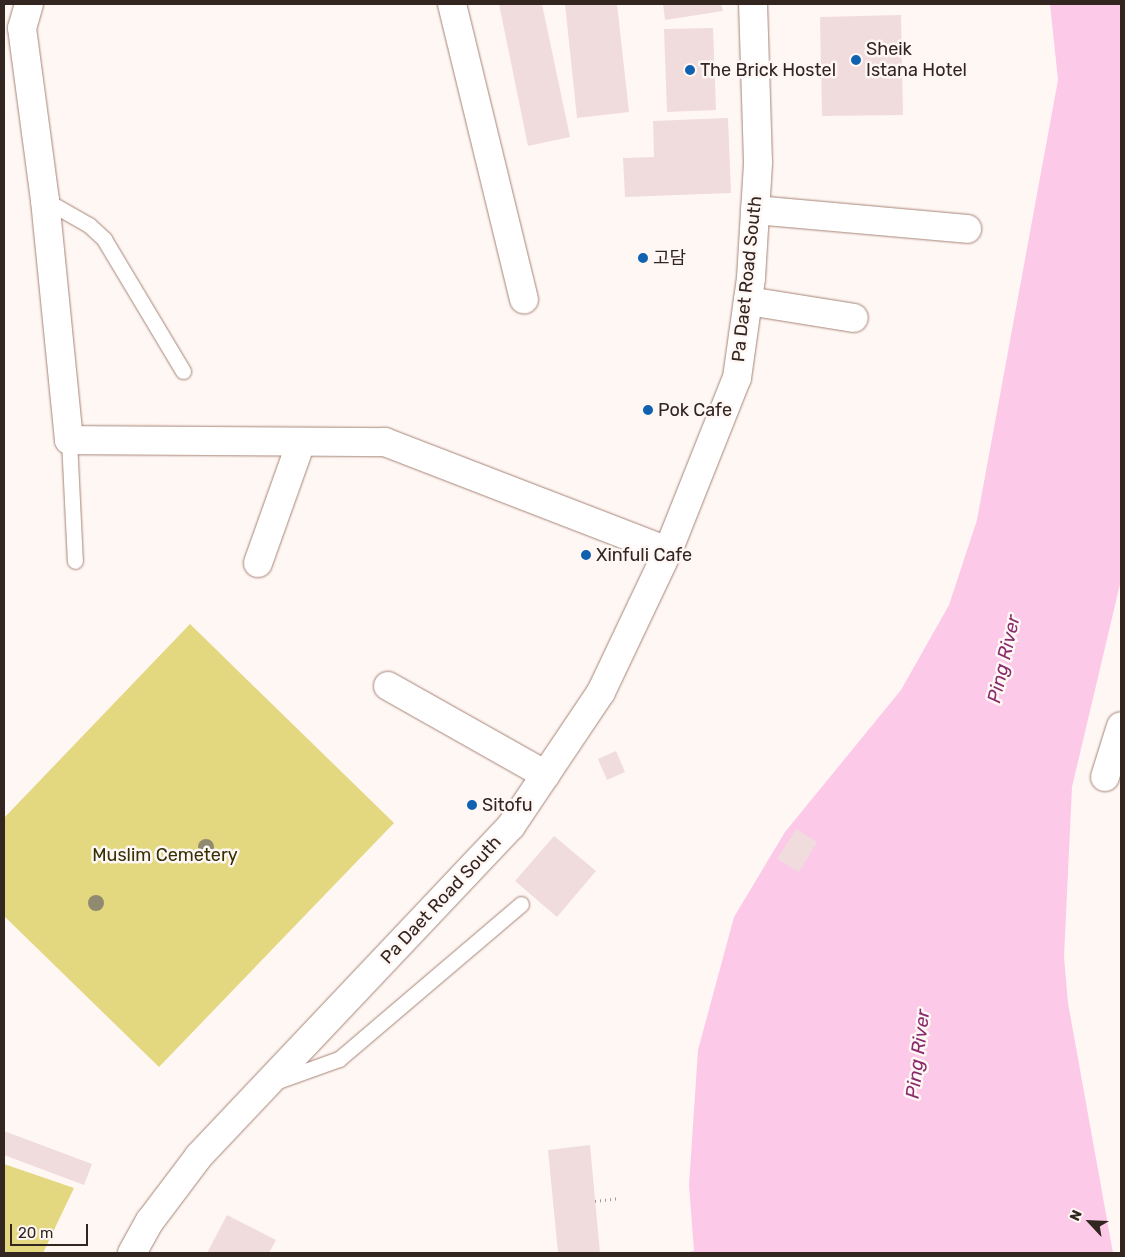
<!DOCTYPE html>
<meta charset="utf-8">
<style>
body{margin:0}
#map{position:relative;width:1125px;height:1257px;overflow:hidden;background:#fff7f4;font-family:Rubik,"Noto Sans KR",sans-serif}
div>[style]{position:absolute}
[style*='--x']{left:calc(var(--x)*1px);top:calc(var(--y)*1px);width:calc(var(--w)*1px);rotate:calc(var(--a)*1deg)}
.green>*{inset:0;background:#e3d780}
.water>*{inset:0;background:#fdc9e8}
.building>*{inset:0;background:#f1dcdd}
.path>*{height:3px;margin-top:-1.5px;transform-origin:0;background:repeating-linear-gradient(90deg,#a49a96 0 1px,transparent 0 5px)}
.roads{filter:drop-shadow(0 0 1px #a68476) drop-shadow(0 0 1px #a68476)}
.service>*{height:15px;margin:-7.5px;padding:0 7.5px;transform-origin:7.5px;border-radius:7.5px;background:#fff}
.minor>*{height:28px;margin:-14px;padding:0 14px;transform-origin:14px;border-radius:14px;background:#fff}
.tertiary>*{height:28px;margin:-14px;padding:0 14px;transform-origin:14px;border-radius:14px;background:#fff}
.trees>*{width:16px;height:16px;margin:-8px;border-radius:50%;background:#908a71}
.dots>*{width:14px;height:14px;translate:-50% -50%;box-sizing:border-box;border:2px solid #fff7f4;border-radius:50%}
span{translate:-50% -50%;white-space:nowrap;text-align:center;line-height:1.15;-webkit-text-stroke:5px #fff7f4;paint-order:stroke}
.poi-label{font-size:18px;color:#332520}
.left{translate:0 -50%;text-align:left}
.street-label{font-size:18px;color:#332520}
.park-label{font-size:18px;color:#363006}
.water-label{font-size:19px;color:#892b6c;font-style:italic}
.frame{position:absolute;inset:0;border:5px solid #332520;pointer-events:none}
.north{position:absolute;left:1065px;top:1197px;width:50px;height:50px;-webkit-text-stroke:4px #fff7f4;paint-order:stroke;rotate:295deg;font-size:14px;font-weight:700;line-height:20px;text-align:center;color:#332520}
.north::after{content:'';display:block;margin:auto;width:18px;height:22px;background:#332520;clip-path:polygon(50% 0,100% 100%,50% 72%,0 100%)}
.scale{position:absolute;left:10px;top:1224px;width:78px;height:22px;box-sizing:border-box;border:2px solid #332520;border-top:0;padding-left:6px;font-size:15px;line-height:18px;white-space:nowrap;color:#332520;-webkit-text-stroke:4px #fff7f4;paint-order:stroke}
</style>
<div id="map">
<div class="green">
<i style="clip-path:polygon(190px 624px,394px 823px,159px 1067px,4px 916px,4px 818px)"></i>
<i style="clip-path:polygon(4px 1164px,74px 1188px,43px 1253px,4px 1253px)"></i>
</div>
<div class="water">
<i style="clip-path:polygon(1050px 4px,1121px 4px,1121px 580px,1072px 787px,1064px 957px,1068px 1003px,1113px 1253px,682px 1253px,694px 1251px,689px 1185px,698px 1050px,734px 917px,785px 832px,901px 690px,949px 605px,977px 520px,1058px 80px)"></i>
</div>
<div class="building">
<i style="clip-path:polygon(499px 4px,542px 4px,570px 137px,528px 146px)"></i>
<i style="clip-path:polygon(565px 4px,617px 4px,629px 112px,577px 118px)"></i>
<i style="clip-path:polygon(663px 4px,721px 4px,723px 11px,665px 20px)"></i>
<i style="clip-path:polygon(901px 15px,903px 115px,822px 116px,820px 17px)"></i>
<i style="clip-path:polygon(713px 28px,716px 110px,667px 112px,664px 29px)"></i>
<i style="clip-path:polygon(728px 118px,731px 193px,625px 197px,623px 158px,654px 157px,653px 121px)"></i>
<i style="clip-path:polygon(616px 751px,625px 772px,607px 780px,598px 759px)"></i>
<i style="clip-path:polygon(796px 829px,817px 842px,799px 872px,777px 859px)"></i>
<i style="clip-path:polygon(554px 836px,596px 871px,557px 917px,515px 881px)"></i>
<i style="clip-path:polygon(4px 1131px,92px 1164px,84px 1185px,4px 1155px)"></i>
<i style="clip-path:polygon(590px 1145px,600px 1253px,558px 1253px,548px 1150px)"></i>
<i style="clip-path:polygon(227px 1215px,276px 1240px,269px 1253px,207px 1253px)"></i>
</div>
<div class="path">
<i style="--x:595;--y:1201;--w:23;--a:-7"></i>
</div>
<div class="roads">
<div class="service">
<i style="--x:45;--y:200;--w:51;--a:29.6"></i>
<i style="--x:89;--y:225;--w:21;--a:43"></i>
<i style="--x:104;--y:239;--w:154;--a:59.1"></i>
<i style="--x:69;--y:440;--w:121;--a:87.2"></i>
<i style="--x:275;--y:1082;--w:68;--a:-19.8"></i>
<i style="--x:339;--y:1059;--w:239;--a:-40.4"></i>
</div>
<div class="minor">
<i style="--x:29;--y:4;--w:25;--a:106"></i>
<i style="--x:22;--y:28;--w:174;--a:82.4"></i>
<i style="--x:45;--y:200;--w:241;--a:84.3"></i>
<i style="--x:69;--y:440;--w:316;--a:0.4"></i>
<i style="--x:385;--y:442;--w:303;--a:21.1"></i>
<i style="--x:452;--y:4;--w:304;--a:76.3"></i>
<i style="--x:755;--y:210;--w:213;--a:5.1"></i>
<i style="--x:748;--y:301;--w:107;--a:9.1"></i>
<i style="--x:258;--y:563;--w:128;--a:-70.4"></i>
<i style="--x:388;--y:686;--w:181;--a:29.4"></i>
<i style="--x:1105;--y:777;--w:53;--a:-72.6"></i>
</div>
<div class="tertiary">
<i style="--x:132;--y:1253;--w:37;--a:-61"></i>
<i style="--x:150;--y:1221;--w:81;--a:-53"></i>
<i style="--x:199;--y:1156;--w:454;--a:-46.6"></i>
<i style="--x:511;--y:826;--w:161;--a:-56.1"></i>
<i style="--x:601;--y:692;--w:156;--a:-64.6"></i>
<i style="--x:668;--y:551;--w:186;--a:-68.3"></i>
<i style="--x:737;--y:378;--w:101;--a:-82"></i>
<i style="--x:751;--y:278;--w:116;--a:-86.5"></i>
<i style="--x:758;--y:162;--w:158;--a:-91.8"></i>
</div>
</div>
<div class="trees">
<i style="left:206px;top:847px"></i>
<i style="left:96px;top:903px"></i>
</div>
<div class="dots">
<i style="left:856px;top:60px;background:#1061af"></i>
<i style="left:690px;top:70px;background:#1061af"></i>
<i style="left:643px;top:258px;background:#1061af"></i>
<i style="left:648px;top:410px;background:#1061af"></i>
<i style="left:586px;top:555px;background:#1061af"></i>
<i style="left:472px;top:805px;background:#1061af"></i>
</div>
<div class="poi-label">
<span class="left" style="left:866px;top:60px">Sheik<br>Istana Hotel</span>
<span class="left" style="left:700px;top:70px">The Brick Hostel</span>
<span class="left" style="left:653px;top:258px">고담</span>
<span class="left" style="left:658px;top:410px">Pok Cafe</span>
<span class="left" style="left:596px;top:555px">Xinfuli Cafe</span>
<span class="left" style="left:482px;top:805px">Sitofu</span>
</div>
<div class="street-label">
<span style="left:747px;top:279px;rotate:-84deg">Pa Daet Road South</span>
<span style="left:441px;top:900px;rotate:-47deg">Pa Daet Road South</span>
</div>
<div class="park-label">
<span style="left:165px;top:855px">Muslim Cemetery</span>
</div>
<div class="water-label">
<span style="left:1004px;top:659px;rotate:-77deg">Ping River</span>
<span style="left:918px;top:1054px;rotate:-83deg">Ping River</span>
</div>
<div class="frame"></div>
<div class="north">N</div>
<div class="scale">20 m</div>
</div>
